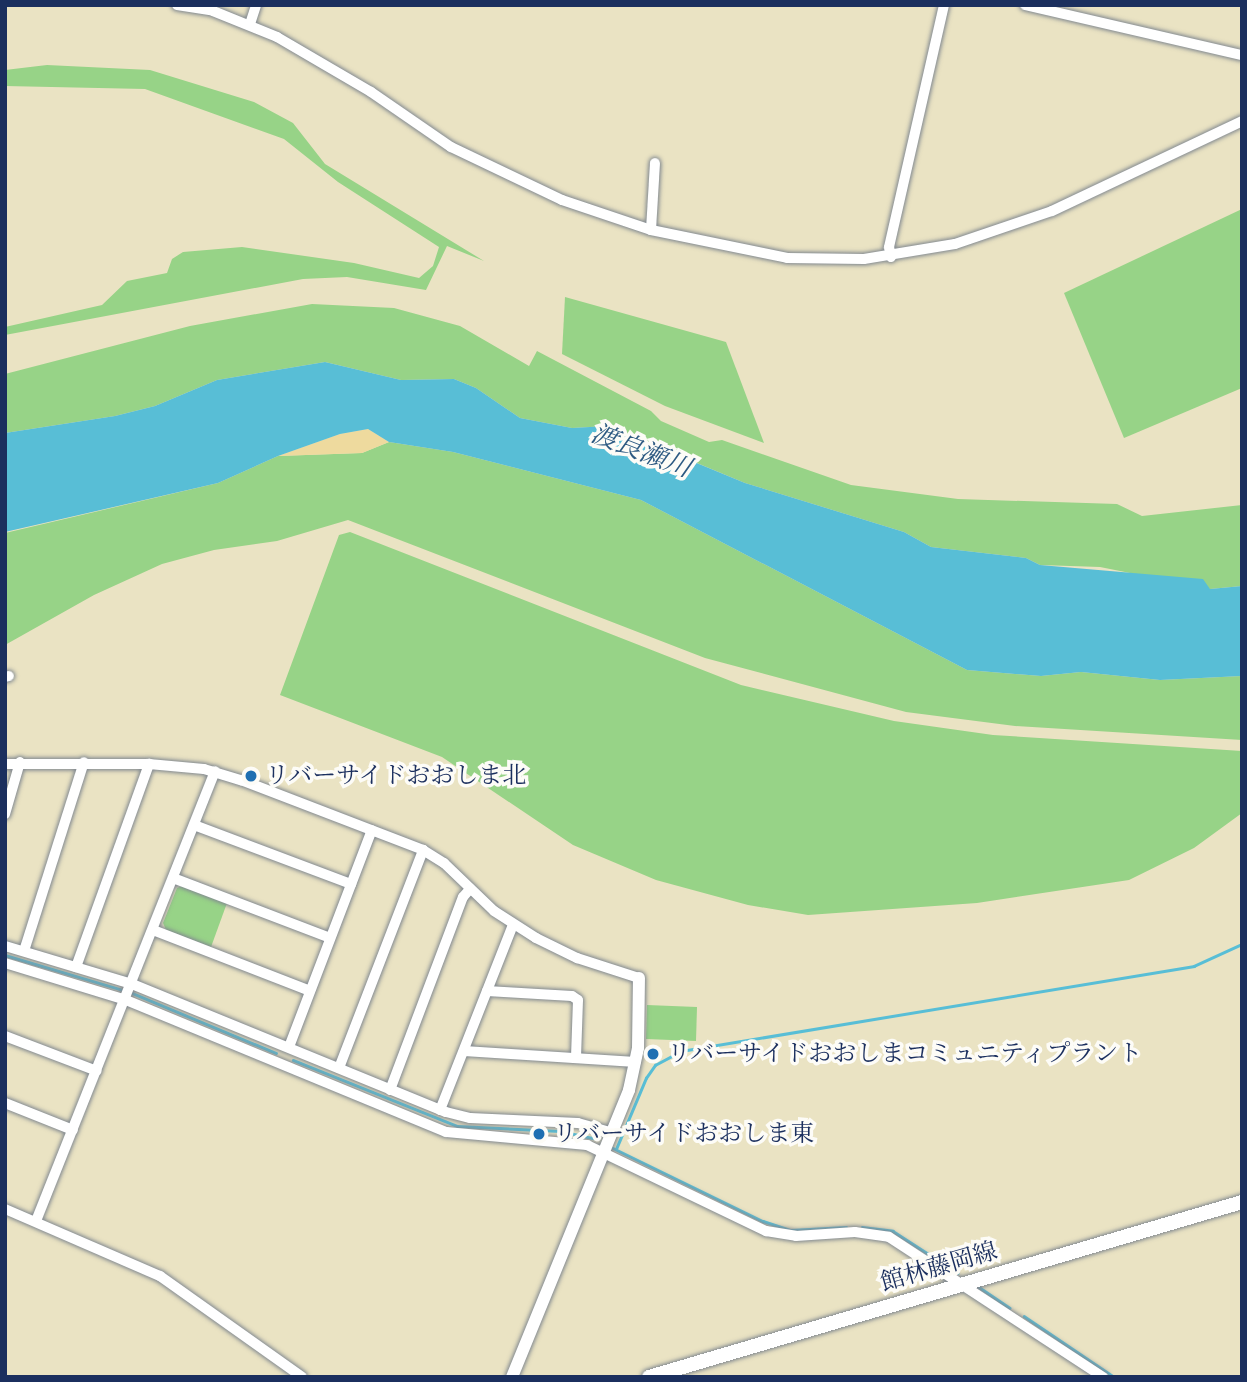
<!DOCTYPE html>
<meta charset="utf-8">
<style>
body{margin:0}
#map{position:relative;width:1247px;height:1382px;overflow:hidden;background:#eae3c3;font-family:"IM FELL Great Primer","Noto Serif JP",serif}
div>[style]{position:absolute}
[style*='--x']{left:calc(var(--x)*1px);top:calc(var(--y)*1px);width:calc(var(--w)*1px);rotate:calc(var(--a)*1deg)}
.green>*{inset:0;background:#97d387}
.sand>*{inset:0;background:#eeda9e}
.water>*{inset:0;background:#58bed6}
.stream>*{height:2.5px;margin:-1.25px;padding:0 1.25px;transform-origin:1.25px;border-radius:1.25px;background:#58bed6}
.roads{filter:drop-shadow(0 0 2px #828990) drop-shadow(0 0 2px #828990)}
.street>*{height:10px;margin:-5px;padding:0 5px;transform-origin:5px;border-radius:5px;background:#fff}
.secondary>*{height:12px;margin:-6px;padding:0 6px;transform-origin:6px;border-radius:6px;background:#fff}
.primary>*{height:14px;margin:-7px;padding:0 7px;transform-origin:7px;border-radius:7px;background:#fff}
.dots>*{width:19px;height:19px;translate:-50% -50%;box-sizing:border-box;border:4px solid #fdfcf7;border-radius:50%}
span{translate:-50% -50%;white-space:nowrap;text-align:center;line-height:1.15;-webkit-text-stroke:7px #fdfcf7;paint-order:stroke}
.poi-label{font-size:24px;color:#1b2f5e}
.left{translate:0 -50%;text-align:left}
.street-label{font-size:24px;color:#1b2f5e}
.water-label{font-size:26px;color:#2d5a82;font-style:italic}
.frame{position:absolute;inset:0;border:7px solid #1b2f5e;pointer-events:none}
</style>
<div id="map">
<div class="green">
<i style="clip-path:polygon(47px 65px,150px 70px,254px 102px,293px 123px,325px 164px,484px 261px,447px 246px,426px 290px,347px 277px,303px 279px,5px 335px,5px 327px,102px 305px,127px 281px,167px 273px,172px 259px,183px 252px,242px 247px,354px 263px,419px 278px,433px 266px,439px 247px,338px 182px,284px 139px,145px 89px,5px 86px,5px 70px)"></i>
<i style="clip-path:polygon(1242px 209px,1242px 388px,1124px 438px,1064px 293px)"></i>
<i style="clip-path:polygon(565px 297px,726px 342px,764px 443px,665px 406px,562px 354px)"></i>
<i style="clip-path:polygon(312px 304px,394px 308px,460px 326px,529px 366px,537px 351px,651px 411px,661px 421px,709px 442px,722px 440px,851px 485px,958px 499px,1117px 504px,1142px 516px,1242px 505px,1242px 586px,1210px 589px,1100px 567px,1040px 565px,1026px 558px,931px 547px,904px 532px,745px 483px,608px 426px,572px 428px,520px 418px,476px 388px,454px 379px,401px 380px,325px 362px,217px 380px,155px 406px,115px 416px,5px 433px,5px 374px,190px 326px)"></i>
<i style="clip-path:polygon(389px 442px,453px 452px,641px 500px,967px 670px,1041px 676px,1081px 672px,1160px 680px,1242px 676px,1242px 740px,1015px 726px,906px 712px,705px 658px,348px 520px,277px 541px,214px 550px,162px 564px,94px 595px,5px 645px,5px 533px,218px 483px,278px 456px,362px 453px)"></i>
<i style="clip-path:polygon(350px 532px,741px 685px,894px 721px,993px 735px,1242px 751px,1242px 813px,1194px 848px,1129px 880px,977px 903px,808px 915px,748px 905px,656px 880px,573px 845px,442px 757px,280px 695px,339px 535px)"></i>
<i style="clip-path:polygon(182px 886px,227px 903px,211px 947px,166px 930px,163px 923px,177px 888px)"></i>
<i style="clip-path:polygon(647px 1005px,697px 1007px,696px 1041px,646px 1039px)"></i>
</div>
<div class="sand">
<i style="clip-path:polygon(368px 429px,389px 442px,362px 453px,278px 456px,340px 434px)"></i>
</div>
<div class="water">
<i style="clip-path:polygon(325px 362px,401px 380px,454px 379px,476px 388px,520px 418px,572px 428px,607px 426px,745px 483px,904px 532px,931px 547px,1026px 558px,1040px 565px,1203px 579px,1210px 589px,1242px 586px,1242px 676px,1160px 680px,1081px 672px,1041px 676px,967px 670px,641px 500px,453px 452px,389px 442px,368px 429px,340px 434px,278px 456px,218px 483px,5px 532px,5px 433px,115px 416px,155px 406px,217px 380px)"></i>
</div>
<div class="stream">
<i style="--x:5;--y:955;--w:123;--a:16.5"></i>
<i style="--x:132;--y:993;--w:156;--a:22.6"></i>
<i style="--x:293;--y:1060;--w:177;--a:21.9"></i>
<i style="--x:457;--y:1126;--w:103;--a:2.8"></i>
<i style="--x:560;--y:1131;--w:34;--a:12"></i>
<i style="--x:613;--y:1148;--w:167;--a:26"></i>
<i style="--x:763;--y:1221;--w:29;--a:18"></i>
<i style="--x:791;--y:1230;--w:55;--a:-3.1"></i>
<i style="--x:616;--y:1149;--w:77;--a:-67.1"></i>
<i style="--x:646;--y:1078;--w:16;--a:-55"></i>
<i style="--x:655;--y:1065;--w:30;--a:-28"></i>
<i style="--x:681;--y:1051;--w:520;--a:-9.41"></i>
<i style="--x:1194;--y:966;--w:53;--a:-24.6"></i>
<i style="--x:862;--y:1227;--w:31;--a:7"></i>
<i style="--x:893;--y:1231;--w:77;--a:32.9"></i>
<i style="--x:979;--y:1287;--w:37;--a:34"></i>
<i style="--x:1024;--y:1316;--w:109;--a:34.1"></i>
</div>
<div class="roads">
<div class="street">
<i style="--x:177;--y:5;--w:36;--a:9"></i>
<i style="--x:213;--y:11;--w:69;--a:22.1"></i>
<i style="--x:277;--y:37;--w:109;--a:30.3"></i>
<i style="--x:371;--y:92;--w:97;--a:34.5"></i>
<i style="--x:451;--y:147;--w:123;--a:25.5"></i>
<i style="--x:562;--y:200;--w:94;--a:18.6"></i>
<i style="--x:651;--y:230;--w:139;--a:11.6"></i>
<i style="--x:787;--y:258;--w:77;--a:0.7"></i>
<i style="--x:864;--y:259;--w:92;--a:-9.4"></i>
<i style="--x:955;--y:244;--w:102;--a:-18.8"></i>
<i style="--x:1052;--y:211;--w:210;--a:-25.3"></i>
<i style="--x:1025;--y:5;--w:223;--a:13"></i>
<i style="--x:250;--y:24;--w:20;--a:-72"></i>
<i style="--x:651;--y:230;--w:67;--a:-86.6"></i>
<i style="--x:891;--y:257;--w:10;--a:-101"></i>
<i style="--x:889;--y:247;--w:248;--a:-77.2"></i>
<i style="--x:5;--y:677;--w:4;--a:-14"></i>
<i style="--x:5;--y:764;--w:144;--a:0"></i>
<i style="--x:149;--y:764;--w:55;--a:5.2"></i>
<i style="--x:204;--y:769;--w:39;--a:17"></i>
<i style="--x:241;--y:780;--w:195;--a:21"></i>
<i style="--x:423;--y:850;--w:25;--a:32"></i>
<i style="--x:444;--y:863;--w:69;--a:43.8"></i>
<i style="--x:494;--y:911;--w:50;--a:32.7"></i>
<i style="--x:536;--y:938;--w:46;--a:26"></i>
<i style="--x:577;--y:958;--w:65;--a:17.9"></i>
<i style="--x:5;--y:814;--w:54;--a:-73.9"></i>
<i style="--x:194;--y:825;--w:168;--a:20.6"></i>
<i style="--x:173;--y:878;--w:168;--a:20.9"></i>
<i style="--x:153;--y:930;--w:168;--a:21.2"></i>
<i style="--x:5;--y:946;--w:133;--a:16.7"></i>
<i style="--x:132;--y:984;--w:339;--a:22.2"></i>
<i style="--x:446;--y:1112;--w:25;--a:14"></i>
<i style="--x:470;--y:1118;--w:108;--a:2.7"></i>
<i style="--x:578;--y:1123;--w:35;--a:16"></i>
<i style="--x:24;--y:951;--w:198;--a:-72.4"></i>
<i style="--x:5;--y:963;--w:127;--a:17"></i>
<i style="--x:126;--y:1000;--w:346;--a:22.4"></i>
<i style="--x:446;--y:1132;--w:142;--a:5.3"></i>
<i style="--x:587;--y:1145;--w:199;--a:25.7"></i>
<i style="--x:766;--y:1231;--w:30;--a:9"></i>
<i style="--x:796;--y:1236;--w:59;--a:-3.9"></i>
<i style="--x:855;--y:1232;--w:34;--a:8"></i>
<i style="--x:889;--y:1237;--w:256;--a:33.2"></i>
<i style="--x:76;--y:967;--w:216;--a:-70.2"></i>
<i style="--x:487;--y:991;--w:85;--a:3.4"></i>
<i style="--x:572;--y:996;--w:7;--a:34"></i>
<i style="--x:578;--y:1000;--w:58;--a:92"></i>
<i style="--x:5;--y:1036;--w:98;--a:20.8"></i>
<i style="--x:289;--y:1047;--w:232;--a:-69.1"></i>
<i style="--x:464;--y:1051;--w:172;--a:3.7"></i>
<i style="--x:339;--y:1068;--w:234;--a:-68.9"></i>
<i style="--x:390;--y:1090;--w:206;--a:-69.3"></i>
<i style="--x:463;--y:897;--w:11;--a:-49"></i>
<i style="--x:5;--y:1103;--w:73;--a:21.7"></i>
<i style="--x:440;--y:1110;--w:199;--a:-68.5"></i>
<i style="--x:5;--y:1209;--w:169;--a:23.4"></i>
<i style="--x:160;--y:1276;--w:174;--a:35.4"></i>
<i style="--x:36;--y:1221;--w:484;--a:-68.3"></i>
</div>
<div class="secondary">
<i style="--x:512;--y:1377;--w:310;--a:-67.8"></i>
<i style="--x:629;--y:1090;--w:43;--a:-77.9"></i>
<i style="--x:638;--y:1048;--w:70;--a:-89.2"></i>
</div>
<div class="primary">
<i style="--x:649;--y:1377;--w:618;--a:-16.44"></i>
</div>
</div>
<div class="dots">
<i style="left:251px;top:776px;background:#1f6fb2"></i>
<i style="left:653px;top:1054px;background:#1f6fb2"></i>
<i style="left:539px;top:1134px;background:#1f6fb2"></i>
</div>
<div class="poi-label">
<span class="left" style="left:265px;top:776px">リバーサイドおおしま北</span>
<span class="left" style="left:667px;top:1054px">リバーサイドおおしまコミュニティプラント</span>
<span class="left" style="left:553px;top:1134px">リバーサイドおおしま東</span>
</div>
<div class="street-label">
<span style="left:939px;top:1267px;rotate:-16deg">館林藤岡線</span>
</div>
<div class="water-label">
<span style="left:641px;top:451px;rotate:21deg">渡良瀬川</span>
</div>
<div class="frame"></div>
</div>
